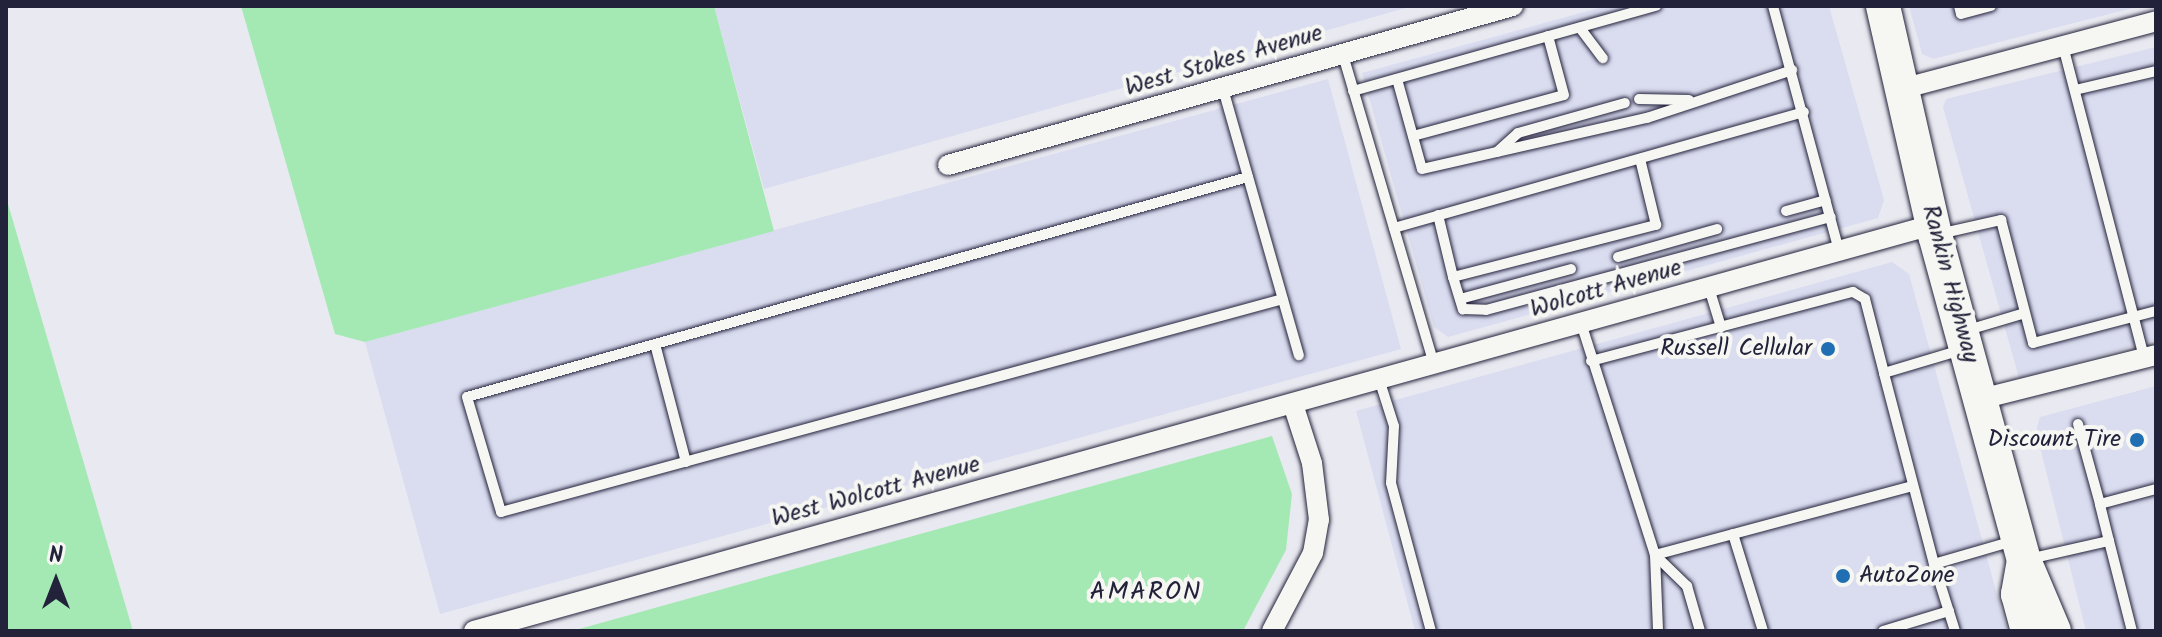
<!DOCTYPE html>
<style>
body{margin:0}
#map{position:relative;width:2162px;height:637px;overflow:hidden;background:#e9eaf1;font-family:Kalam,sans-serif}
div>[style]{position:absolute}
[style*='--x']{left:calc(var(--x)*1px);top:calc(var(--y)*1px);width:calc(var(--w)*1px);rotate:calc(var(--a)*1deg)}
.built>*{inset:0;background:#dadcf0}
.green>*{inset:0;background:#a4e9b4}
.roads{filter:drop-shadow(0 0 2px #22223b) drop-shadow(0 0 2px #22223b)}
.service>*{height:10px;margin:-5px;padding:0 5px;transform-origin:5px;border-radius:5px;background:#f6f6f2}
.minor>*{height:20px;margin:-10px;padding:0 10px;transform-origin:10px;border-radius:10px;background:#f6f6f2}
.trunk>*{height:34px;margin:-17px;padding:0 17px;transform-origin:17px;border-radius:17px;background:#f6f6f2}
.dots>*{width:22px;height:22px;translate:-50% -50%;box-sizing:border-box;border:4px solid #f6f6f2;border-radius:50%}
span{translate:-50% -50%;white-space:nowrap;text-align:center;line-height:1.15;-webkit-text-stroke:8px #f6f6f2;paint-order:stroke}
.street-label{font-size:24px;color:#22223b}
.poi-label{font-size:24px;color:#22223b}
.right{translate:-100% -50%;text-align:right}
.left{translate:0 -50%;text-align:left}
.neighbourhood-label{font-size:26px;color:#22223b;letter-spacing:2px}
.frame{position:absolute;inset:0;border:8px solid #22223b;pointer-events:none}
.north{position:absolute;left:16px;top:541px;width:80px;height:80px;-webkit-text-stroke:6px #f6f6f2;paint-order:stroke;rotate:0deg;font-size:22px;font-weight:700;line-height:32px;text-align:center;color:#22223b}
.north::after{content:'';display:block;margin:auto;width:28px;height:36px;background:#22223b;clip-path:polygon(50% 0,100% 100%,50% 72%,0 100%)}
</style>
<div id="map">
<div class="built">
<i style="clip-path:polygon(714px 6px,1413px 6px,764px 189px)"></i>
<i style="clip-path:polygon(1606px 6px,1829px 6px,1884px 200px,1878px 218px,1448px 337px,1434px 327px,1362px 73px)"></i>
<i style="clip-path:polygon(1909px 6px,2141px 6px,1933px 59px,1922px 54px)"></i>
<i style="clip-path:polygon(2156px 47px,2156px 340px,2019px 378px,1943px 107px,1946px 99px)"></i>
<i style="clip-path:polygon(1328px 79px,1401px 349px,440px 614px,365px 342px)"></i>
<i style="clip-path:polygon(1892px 262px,1909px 274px,2007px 631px,1415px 631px,1356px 411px)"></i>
<i style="clip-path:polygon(2156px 386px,2156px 631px,2086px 631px,2036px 431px,2040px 417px)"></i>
</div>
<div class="green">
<i style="clip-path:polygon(241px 6px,714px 6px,774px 231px,365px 342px,335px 334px)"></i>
<i style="clip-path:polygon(6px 197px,133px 631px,6px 631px)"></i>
<i style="clip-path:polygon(1272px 436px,1292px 494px,1286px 550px,1243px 631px,572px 631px)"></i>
</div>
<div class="roads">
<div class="service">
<i style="--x:1773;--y:6;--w:254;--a:74.9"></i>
<i style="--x:1959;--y:6;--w:8;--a:76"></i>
<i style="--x:1961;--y:14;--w:31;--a:-15"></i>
<i style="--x:1580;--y:28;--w:38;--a:53"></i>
<i style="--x:2063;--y:46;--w:321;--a:75.4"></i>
<i style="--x:1343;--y:55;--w:322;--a:73.6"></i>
<i style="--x:1397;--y:79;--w:93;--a:74.5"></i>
<i style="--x:1422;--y:169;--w:231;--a:-12.8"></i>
<i style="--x:1647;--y:118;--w:153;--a:-18.3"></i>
<i style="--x:1223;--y:89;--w:277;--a:74.1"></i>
<i style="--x:2075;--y:90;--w:83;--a:-13.2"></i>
<i style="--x:1353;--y:91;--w:315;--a:-15.7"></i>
<i style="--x:1639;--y:99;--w:50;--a:1.1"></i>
<i style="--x:1413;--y:136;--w:156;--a:-15.2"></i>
<i style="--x:1564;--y:95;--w:61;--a:-105.2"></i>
<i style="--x:1497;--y:152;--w:28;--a:-42"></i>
<i style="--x:1518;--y:133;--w:111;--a:-15.7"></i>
<i style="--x:1248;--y:177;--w:811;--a:164.27"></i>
<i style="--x:467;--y:397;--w:120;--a:73.5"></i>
<i style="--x:501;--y:512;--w:810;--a:-15.24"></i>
<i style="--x:1786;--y:211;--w:41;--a:-15.4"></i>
<i style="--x:1438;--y:215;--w:64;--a:76.4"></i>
<i style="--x:1453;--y:277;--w:210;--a:-14.4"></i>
<i style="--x:1656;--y:225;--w:68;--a:-103.6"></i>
<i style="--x:1394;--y:228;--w:426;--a:-15.8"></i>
<i style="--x:1939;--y:234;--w:64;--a:-12.7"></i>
<i style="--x:2001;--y:220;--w:127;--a:75.4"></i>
<i style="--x:2033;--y:343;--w:127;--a:-14.6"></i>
<i style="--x:1618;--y:257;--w:103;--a:-15.8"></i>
<i style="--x:1453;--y:277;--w:34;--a:73"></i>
<i style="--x:1463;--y:309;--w:23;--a:2"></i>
<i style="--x:1486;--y:310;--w:357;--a:-15.1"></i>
<i style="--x:1709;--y:288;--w:41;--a:72.9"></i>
<i style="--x:1460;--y:299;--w:115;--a:-15.1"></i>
<i style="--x:1581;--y:323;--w:244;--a:72.3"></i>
<i style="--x:1655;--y:555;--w:267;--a:-15"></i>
<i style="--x:1968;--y:330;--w:59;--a:-16.6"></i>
<i style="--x:655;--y:344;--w:122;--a:75.3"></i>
<i style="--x:1591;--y:361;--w:271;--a:-14.8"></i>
<i style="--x:1853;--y:292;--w:14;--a:30"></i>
<i style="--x:1865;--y:299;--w:76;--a:75.6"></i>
<i style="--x:1379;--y:379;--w:49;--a:72.3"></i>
<i style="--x:1394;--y:426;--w:57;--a:93"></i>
<i style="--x:1391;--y:483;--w:153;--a:74.9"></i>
<i style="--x:2078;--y:424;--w:83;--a:74.6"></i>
<i style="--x:1733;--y:534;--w:102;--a:72.8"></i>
<i style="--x:2109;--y:541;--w:93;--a:75.7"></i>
<i style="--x:1655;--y:555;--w:45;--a:44.1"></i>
<i style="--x:1687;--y:586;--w:47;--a:73.9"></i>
<i style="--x:1655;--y:555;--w:76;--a:87.7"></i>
<i style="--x:2029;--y:559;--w:82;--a:-12.7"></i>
<i style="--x:2109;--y:541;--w:38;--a:-104"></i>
<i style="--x:2100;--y:504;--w:58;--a:-15"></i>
<i style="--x:1934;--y:564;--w:197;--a:-104.7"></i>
<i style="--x:1884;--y:373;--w:80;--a:-16.6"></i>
<i style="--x:1883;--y:631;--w:69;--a:-16.9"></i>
<i style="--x:1955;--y:631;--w:70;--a:-107.4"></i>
<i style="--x:1934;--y:564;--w:82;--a:-16.2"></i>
</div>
<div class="minor">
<i style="--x:1905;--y:88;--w:260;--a:-14.9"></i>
<i style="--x:948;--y:165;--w:587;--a:-15.72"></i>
<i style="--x:1981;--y:399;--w:180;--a:-14.1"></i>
<i style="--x:474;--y:631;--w:1513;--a:-15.56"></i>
<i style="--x:1272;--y:631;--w:88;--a:-62.3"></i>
<i style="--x:1313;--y:553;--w:34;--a:-80"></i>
<i style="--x:1319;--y:520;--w:57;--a:-97"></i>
<i style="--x:1312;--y:463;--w:62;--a:-107.9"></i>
</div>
<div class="trunk">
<i style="--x:1883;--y:6;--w:235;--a:77.2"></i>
<i style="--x:1935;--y:235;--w:337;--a:74.7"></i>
<i style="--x:2024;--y:560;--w:77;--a:67.1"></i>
<i style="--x:2024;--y:560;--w:35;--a:100"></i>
<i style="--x:2018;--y:594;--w:38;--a:75"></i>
</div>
</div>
<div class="dots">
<i style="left:1828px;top:349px;background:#1f6fb2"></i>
<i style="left:2137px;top:440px;background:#1f6fb2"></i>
<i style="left:1843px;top:576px;background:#1f6fb2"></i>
</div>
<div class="street-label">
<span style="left:1224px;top:61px;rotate:-16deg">West Stokes Avenue</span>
<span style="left:1950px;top:284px;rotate:75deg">Rankin Highway</span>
<span style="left:1606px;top:289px;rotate:-16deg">Wolcott Avenue</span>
<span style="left:876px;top:492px;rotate:-15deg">West Wolcott Avenue</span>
</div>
<div class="poi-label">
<span class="right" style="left:1812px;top:349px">Russell Cellular</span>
<span class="right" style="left:2121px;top:440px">Discount Tire</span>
<span class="left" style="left:1859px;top:576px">AutoZone</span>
</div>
<div class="neighbourhood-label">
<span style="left:1146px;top:593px">AMARON</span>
</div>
<div class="frame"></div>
<div class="north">N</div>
</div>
